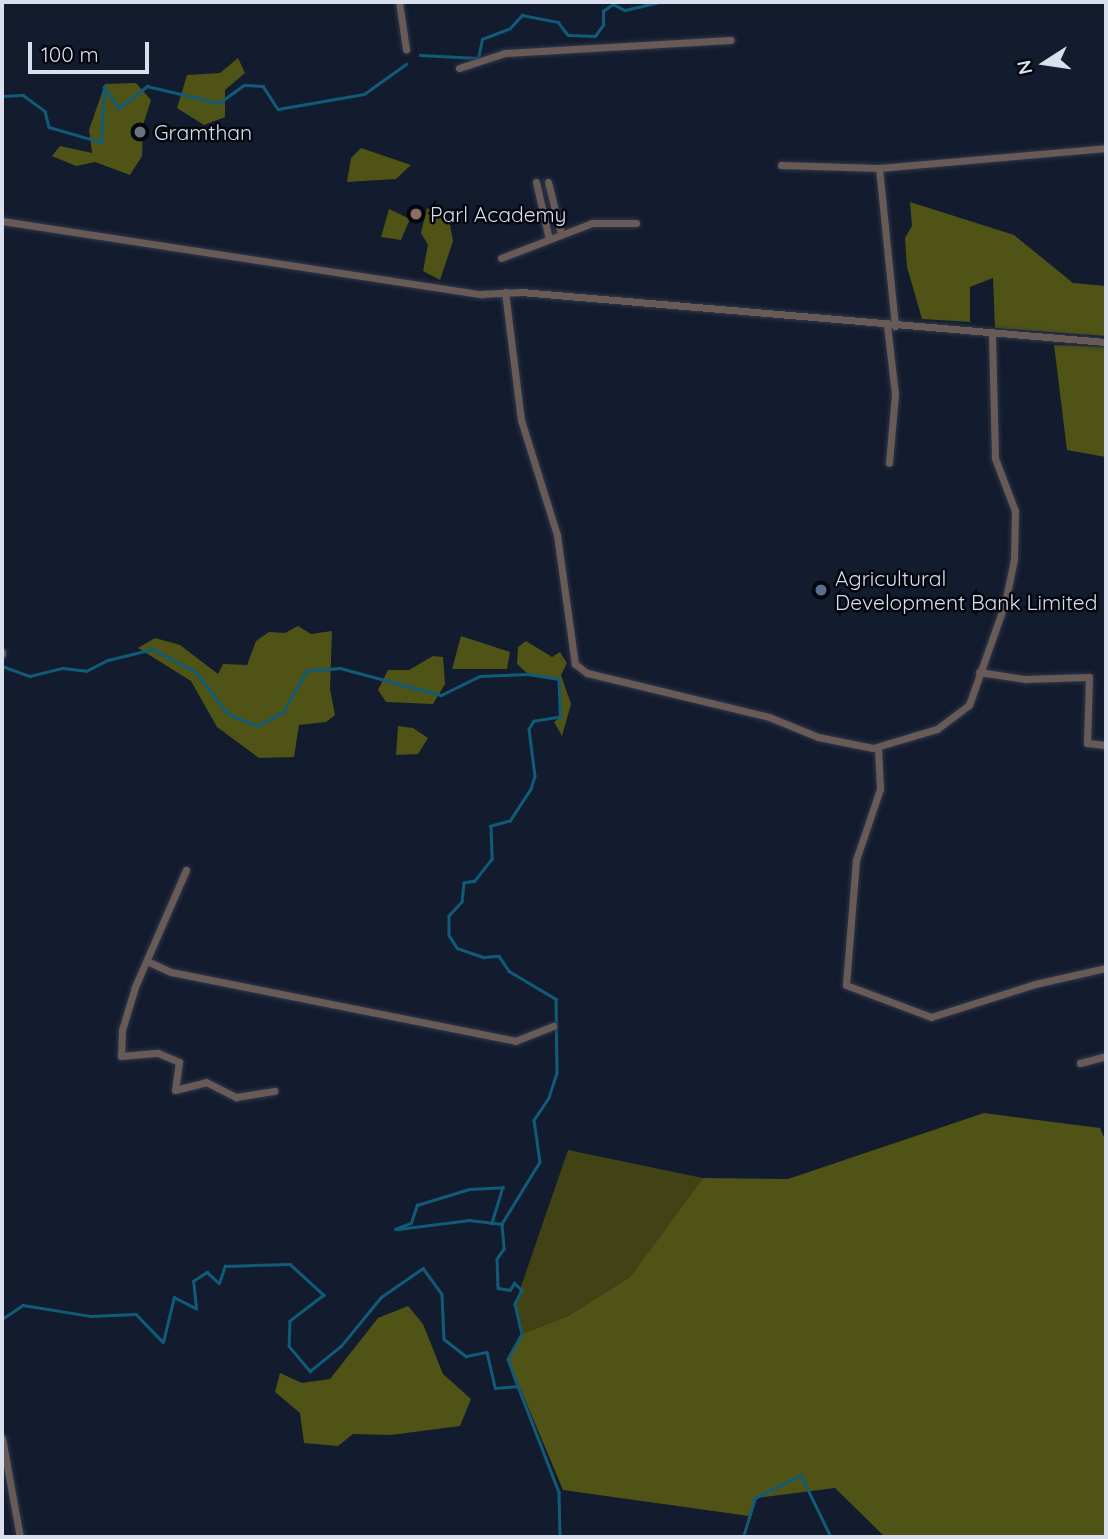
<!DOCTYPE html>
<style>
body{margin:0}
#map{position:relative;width:1108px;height:1539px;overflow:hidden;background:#131b2e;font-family:Quicksand,sans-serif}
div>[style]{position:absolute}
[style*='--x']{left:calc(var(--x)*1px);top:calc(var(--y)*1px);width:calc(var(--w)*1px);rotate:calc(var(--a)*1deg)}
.green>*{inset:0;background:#414314}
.forest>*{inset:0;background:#505316}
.stream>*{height:2.5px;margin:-1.25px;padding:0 1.25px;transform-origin:1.25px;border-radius:1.25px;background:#105c78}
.roads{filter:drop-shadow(0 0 2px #2f3649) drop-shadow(0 0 2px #2f3649)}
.minor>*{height:7px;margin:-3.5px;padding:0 3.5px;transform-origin:3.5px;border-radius:3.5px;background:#675a57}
.dots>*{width:19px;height:19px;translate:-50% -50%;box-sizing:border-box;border:4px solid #04060e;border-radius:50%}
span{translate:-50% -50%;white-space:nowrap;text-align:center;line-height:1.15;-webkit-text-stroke:5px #04060e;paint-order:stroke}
.poi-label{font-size:21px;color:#d9dfed}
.left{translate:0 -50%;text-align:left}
.frame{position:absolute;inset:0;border:4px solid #d9dfed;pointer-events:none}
.north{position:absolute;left:1010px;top:28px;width:70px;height:70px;-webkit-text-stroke:5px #04060e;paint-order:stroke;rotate:258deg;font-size:19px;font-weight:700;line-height:28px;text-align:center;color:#d9dfed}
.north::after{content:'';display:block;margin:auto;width:24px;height:32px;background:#d9dfed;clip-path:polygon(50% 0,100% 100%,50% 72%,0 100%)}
.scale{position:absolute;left:28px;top:42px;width:121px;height:32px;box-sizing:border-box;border:4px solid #d9dfed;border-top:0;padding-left:9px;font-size:21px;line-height:24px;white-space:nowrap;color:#d9dfed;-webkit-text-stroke:5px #04060e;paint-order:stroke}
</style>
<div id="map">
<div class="green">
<i style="clip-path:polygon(568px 1150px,703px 1178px,630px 1277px,568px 1316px,522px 1334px,515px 1304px)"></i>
</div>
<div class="forest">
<i style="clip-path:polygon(238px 58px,245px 73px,225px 90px,225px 117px,204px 125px,177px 108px,187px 75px,220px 73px)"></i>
<i style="clip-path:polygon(136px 83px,151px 100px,143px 125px,142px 156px,130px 175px,95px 162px,76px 166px,52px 156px,60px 146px,92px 153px,89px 130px,105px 84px)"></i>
<i style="clip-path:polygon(361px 148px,411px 165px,396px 179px,347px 182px,351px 158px)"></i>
<i style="clip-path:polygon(910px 202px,1014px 235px,1073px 283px,1106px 286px,1106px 336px,995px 328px,993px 278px,970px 287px,970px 322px,922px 319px,907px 267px,905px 238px,912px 226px)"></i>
<i style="clip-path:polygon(427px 208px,449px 219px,453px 241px,440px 280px,423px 271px,428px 245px,421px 233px)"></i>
<i style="clip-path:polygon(389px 209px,410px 219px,401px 240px,381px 237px)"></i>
<i style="clip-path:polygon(1054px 345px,1106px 347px,1106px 457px,1067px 450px)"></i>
<i style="clip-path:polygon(298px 626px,311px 634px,332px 631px,330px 689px,335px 715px,326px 722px,299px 725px,294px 757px,259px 758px,217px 727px,191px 681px,138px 648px,155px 638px,180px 645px,218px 674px,223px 664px,247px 665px,256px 641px,269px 632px,285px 633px)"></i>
<i style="clip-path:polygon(461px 636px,510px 652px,507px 669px,452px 669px)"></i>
<i style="clip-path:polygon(526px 641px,552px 657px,560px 652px,567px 663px,561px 675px,571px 704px,562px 736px,554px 722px,560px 717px,559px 679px,528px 674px,517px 664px,518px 647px)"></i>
<i style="clip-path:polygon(433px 656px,443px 657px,445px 684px,433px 704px,386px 702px,378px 690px,388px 670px,409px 670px)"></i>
<i style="clip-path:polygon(398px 726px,413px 728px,428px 738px,418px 754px,396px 755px)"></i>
<i style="clip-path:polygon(984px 1113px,1100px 1128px,1106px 1142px,1106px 1537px,885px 1537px,835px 1488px,755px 1498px,749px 1516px,563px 1490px,508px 1359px,522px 1334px,568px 1316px,630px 1277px,703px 1178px,788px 1179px)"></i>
<i style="clip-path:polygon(408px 1306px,423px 1324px,443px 1374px,471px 1399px,460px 1426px,391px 1435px,353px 1434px,338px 1446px,304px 1443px,300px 1413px,275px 1392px,280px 1373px,302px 1383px,330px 1379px,378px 1318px)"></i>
</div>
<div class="stream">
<i style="--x:759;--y:2;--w:12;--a:0"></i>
<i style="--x:420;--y:55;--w:58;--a:3"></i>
<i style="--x:478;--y:58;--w:19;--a:-78"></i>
<i style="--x:482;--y:39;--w:30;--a:-21"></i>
<i style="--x:510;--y:28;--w:18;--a:-47"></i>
<i style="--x:522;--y:15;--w:37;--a:11"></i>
<i style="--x:558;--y:22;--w:16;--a:52"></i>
<i style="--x:568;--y:35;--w:27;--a:2"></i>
<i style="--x:595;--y:36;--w:14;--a:-54"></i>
<i style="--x:603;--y:25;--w:14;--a:-90"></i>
<i style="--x:603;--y:11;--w:12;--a:-35"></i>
<i style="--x:613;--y:4;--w:13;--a:27"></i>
<i style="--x:625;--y:10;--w:36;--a:-13"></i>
<i style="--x:2;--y:96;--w:21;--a:-3"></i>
<i style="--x:23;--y:95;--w:27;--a:36"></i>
<i style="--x:45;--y:111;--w:16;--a:76"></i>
<i style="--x:49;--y:127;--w:54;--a:16.1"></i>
<i style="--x:101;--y:142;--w:55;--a:-86.9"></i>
<i style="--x:104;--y:87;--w:26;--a:54"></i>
<i style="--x:119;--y:108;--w:36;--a:-38"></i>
<i style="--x:147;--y:86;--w:74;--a:13.3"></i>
<i style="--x:219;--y:103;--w:31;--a:-36"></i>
<i style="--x:244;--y:85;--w:19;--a:3"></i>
<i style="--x:263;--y:86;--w:27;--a:57"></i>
<i style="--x:278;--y:109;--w:87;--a:-9.9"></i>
<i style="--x:364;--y:94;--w:52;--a:-35.5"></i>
<i style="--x:2;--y:666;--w:30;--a:20"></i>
<i style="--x:30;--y:676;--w:34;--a:-14"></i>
<i style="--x:63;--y:668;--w:23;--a:7"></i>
<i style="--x:86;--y:671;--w:25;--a:-27"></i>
<i style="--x:108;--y:660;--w:46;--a:-13.7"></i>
<i style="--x:153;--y:649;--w:49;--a:28.1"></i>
<i style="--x:196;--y:672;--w:53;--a:52.7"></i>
<i style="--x:228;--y:714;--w:31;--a:22"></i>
<i style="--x:257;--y:726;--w:30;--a:-28"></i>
<i style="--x:283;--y:712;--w:47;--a:-60.7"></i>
<i style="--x:306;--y:671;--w:34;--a:-5"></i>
<i style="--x:340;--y:668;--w:105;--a:15"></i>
<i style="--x:441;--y:695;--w:43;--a:-26"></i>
<i style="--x:480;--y:676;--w:48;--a:-2.4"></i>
<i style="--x:528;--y:674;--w:31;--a:9"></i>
<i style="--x:559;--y:679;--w:38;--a:88"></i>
<i style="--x:560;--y:717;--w:26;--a:171"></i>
<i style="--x:534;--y:721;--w:9;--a:122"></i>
<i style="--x:529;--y:729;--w:47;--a:82.7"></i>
<i style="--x:535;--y:776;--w:14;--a:107"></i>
<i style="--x:531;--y:789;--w:38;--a:123"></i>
<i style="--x:510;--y:821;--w:20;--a:165"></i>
<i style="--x:491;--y:826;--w:33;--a:88"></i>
<i style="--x:492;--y:859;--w:28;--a:128"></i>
<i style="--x:475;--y:881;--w:11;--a:170"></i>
<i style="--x:464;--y:883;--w:19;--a:96"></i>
<i style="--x:462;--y:902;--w:19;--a:133"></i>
<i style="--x:449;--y:916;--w:19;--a:90"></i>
<i style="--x:449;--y:935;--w:15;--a:58"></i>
<i style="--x:457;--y:948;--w:28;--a:19"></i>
<i style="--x:483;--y:957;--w:16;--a:-4"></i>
<i style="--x:499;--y:956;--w:18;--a:56"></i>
<i style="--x:509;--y:971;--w:55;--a:30.8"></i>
<i style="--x:556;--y:999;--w:74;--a:89.2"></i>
<i style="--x:557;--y:1073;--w:26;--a:108"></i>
<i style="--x:549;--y:1098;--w:27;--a:124"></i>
<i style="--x:534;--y:1120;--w:42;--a:81.9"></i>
<i style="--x:540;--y:1162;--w:73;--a:121.5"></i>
<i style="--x:502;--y:1224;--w:25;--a:85"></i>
<i style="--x:504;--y:1249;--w:12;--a:125"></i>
<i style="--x:497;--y:1259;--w:29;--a:88"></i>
<i style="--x:498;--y:1288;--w:12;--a:9"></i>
<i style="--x:510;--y:1290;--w:8;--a:-60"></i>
<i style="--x:514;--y:1283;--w:11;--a:41"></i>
<i style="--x:522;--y:1290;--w:16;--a:117"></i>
<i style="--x:515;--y:1304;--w:31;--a:77"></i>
<i style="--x:522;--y:1334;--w:29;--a:119"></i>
<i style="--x:508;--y:1359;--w:29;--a:70"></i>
<i style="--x:395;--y:1229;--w:17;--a:-21"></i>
<i style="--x:411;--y:1223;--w:19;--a:-72"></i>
<i style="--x:417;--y:1205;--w:54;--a:-17.1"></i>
<i style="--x:469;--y:1189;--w:34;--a:-3"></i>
<i style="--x:503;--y:1187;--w:38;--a:107"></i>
<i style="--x:398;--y:1229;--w:72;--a:-7.2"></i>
<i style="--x:469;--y:1220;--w:33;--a:7"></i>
<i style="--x:2;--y:1319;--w:25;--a:-34"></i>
<i style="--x:23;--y:1305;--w:69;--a:9.2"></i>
<i style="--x:91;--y:1316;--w:45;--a:-2.5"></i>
<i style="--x:136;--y:1314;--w:39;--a:46"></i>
<i style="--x:163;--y:1342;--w:46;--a:-76.3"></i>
<i style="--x:174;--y:1297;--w:25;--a:27"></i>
<i style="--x:196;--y:1308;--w:27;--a:-96"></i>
<i style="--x:193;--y:1281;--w:17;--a:-33"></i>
<i style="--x:207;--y:1272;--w:16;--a:43"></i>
<i style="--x:219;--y:1283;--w:18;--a:-71"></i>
<i style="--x:225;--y:1266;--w:65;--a:-1.8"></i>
<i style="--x:290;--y:1264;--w:46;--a:42.4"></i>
<i style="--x:324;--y:1295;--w:43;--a:142.6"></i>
<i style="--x:290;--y:1321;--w:25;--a:92"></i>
<i style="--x:289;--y:1346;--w:33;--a:50"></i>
<i style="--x:310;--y:1371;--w:40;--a:-39"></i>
<i style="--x:341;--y:1346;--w:63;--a:-50.8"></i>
<i style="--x:381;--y:1297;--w:51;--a:-34.6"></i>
<i style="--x:423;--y:1268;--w:32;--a:54"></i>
<i style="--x:442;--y:1294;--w:45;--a:87.5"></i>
<i style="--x:444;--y:1339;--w:28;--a:38"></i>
<i style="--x:466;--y:1356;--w:21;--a:-11"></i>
<i style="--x:487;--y:1352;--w:37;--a:77"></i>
<i style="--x:495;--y:1388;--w:23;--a:-5"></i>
<i style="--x:518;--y:1386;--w:114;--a:68.9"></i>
<i style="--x:559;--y:1492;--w:45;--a:88.7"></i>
<i style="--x:743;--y:1537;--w:41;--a:-72.9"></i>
<i style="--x:755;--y:1498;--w:51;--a:-26.6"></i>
<i style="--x:801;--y:1475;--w:69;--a:64.2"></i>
</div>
<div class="roads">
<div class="minor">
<i style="--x:399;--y:2;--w:48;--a:81.5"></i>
<i style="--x:459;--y:68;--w:48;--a:-18.1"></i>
<i style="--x:505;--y:53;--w:226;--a:-3.3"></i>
<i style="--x:781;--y:165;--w:98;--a:1.8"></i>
<i style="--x:879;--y:168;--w:228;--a:-5"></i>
<i style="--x:879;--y:168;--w:159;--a:84.2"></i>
<i style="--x:536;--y:182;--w:58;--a:77.2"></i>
<i style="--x:548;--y:182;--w:54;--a:76"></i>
<i style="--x:2;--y:221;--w:485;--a:8.7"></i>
<i style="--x:481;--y:294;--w:40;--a:-2.9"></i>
<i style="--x:521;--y:292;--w:587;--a:4.89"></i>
<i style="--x:501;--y:258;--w:97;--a:-21"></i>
<i style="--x:592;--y:223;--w:44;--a:0"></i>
<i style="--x:505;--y:292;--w:129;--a:82.9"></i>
<i style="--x:521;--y:420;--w:121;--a:72.6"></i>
<i style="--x:557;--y:535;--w:130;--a:82.1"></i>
<i style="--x:575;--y:664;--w:15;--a:37"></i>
<i style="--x:587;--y:673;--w:187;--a:13.6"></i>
<i style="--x:769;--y:717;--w:53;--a:22.2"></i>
<i style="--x:818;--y:737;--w:56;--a:11.3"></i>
<i style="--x:873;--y:748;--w:67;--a:-16.5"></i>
<i style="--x:937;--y:729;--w:40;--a:-37"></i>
<i style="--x:969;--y:705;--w:108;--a:-70.6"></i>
<i style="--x:1005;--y:603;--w:45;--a:-78.4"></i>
<i style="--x:1014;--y:559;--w:48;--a:-88.8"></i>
<i style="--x:1015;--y:511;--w:57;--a:-110.7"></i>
<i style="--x:995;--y:458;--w:125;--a:-91.4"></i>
<i style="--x:887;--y:325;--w:69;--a:83.4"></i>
<i style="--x:895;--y:394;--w:69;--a:95"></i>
<i style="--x:2;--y:652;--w:2;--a:90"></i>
<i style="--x:979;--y:672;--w:47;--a:8.7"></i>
<i style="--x:1025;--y:679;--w:64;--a:-1.8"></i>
<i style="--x:1089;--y:677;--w:66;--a:91.7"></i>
<i style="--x:1087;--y:743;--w:19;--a:6"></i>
<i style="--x:878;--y:748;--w:41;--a:87.2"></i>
<i style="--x:880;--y:789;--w:75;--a:108.7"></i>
<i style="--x:856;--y:860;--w:125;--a:94.6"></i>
<i style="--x:846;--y:985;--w:91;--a:20.6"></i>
<i style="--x:931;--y:1017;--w:109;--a:-17.6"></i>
<i style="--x:1035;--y:984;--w:73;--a:-12.7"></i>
<i style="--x:186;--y:870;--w:128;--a:113.6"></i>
<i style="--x:135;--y:987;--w:45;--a:106.8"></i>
<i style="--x:122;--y:1030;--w:26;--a:92"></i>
<i style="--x:121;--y:1056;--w:37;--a:-5"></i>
<i style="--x:158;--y:1053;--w:23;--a:23"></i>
<i style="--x:179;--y:1062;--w:28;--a:98"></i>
<i style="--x:175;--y:1090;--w:32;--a:-14"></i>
<i style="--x:206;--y:1082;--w:34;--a:27"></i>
<i style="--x:236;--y:1097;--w:39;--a:-9"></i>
<i style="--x:147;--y:961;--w:26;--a:25"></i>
<i style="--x:171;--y:972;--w:351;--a:11.3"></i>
<i style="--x:515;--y:1041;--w:41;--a:-21.5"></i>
<i style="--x:1080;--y:1063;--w:27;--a:-15"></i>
<i style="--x:2;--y:1438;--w:101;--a:79.7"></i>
</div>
</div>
<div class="dots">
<i style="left:140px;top:132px;background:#6b7280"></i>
<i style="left:416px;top:214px;background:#8d6e63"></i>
<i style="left:821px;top:590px;background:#5c6f8a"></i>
</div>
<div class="poi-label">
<span class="left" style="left:154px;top:132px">Gramthan</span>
<span class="left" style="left:430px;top:214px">Parl Academy</span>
<span class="left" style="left:835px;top:590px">Agricultural<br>Development Bank Limited</span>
</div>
<div class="frame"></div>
<div class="north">N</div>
<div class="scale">100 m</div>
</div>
